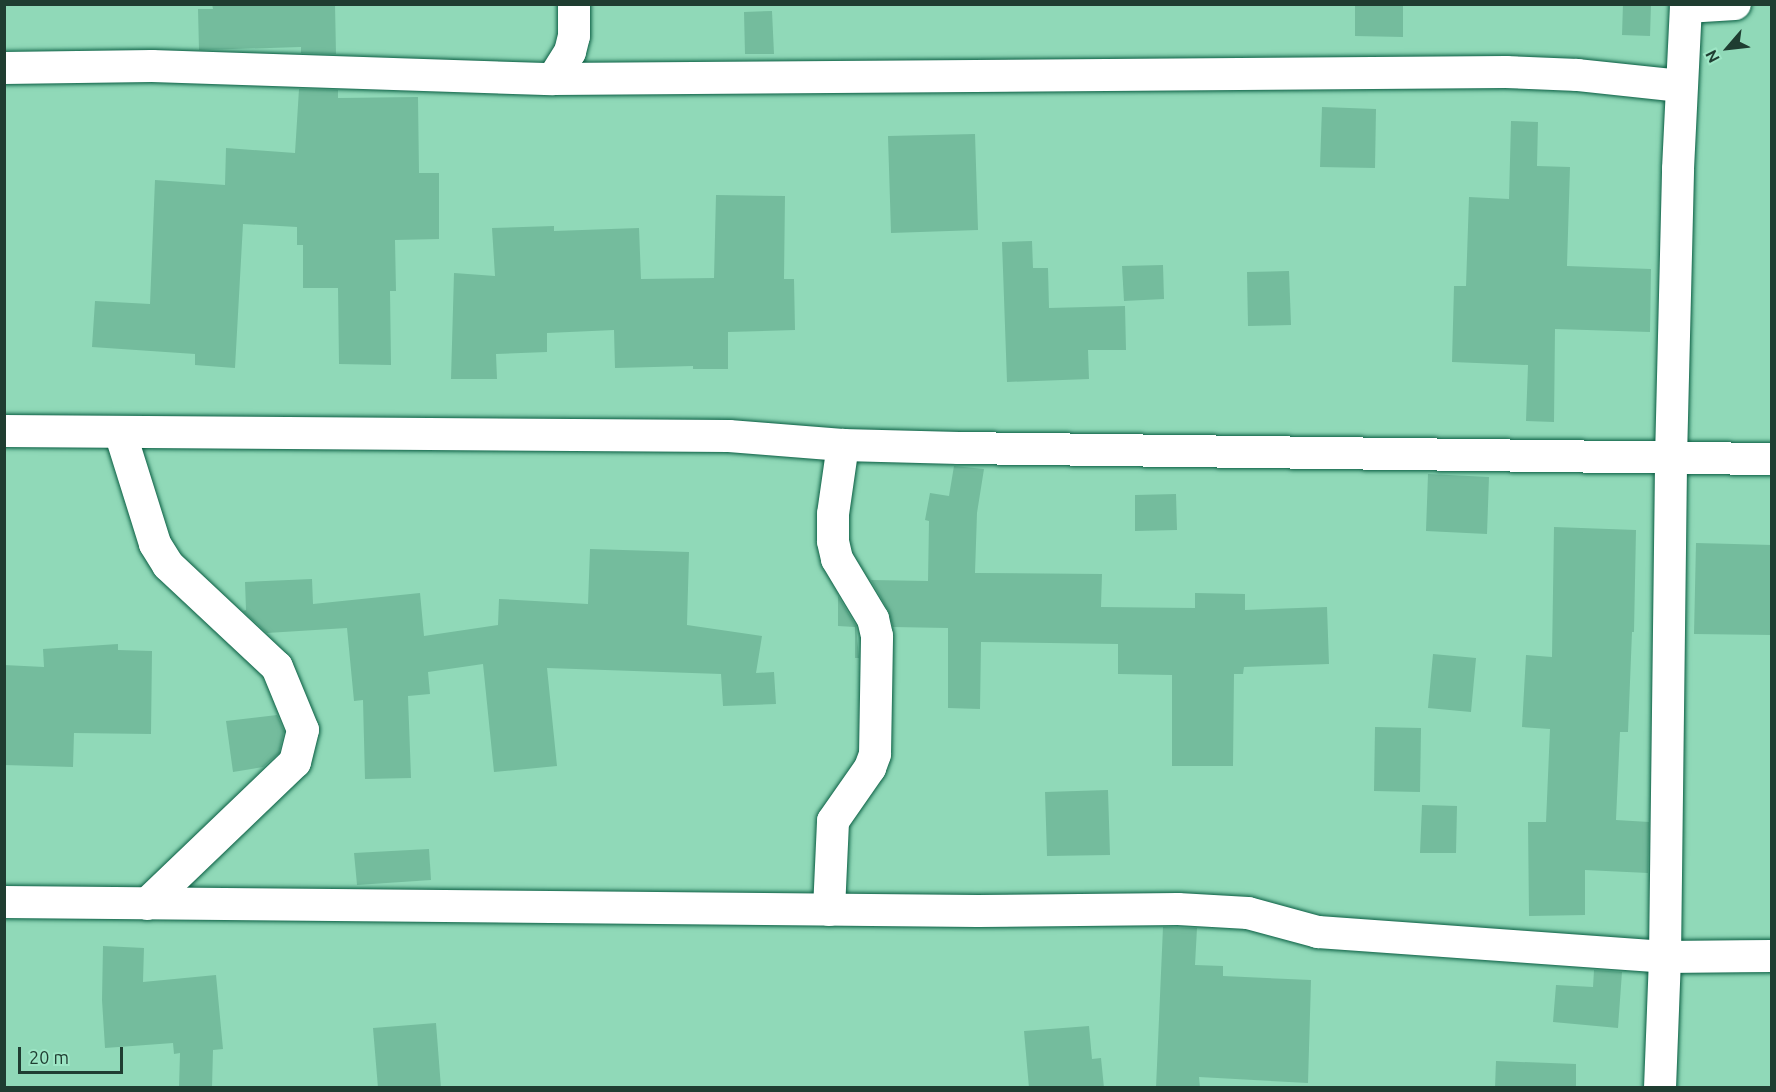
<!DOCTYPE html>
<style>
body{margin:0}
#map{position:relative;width:1776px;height:1092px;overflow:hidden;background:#90d9b8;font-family:Ubuntu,sans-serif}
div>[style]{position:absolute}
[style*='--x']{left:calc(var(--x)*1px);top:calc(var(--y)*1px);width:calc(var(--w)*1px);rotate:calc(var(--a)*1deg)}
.building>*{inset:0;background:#74bc9d}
.roads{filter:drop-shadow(0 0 2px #095d42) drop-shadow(0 0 2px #095d42)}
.street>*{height:32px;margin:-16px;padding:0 16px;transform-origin:16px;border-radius:16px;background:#fff}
span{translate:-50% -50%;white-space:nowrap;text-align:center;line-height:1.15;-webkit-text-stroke:6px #9de6c5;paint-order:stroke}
.frame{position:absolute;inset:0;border:6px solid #1f3d31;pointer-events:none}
.north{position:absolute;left:1698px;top:18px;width:60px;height:60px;-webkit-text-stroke:4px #9de6c5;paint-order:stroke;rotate:242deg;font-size:16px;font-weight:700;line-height:24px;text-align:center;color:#1f3d31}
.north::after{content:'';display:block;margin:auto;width:21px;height:27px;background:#1f3d31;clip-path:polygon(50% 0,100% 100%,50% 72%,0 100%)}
.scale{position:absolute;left:18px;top:1047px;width:105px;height:27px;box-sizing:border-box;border:3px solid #1f3d31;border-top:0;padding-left:8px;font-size:18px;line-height:21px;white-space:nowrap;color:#1f3d31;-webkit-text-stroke:4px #9de6c5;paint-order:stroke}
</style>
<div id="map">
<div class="building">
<i style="clip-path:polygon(212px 4px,335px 4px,336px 54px,301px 53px,301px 47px,199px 50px,198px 9px,213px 9px)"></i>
<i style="clip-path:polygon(1355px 4px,1403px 4px,1403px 37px,1355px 36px)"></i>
<i style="clip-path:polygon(1623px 4px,1651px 4px,1650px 36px,1622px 35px)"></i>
<i style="clip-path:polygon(772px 11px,774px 54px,745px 54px,744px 12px)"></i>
<i style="clip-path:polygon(299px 89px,338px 90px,338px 98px,418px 97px,419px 173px,439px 173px,439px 239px,395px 240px,396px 291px,390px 291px,391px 365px,339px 364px,338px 288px,303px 288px,303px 245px,297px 245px,297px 227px,243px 224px,235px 368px,195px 365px,195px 354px,92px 347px,95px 301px,150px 304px,155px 180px,225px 185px,226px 148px,295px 153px)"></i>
<i style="clip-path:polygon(1322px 107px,1376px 109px,1375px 168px,1320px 167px)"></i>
<i style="clip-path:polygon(1511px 121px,1538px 122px,1537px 166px,1570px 167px,1567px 266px,1651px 269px,1650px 332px,1555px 329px,1554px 422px,1526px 421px,1528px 365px,1452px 362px,1454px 286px,1466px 286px,1469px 197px,1509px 199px)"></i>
<i style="clip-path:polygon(975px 134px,978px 230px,891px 233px,888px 136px)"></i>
<i style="clip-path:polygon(716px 195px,785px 196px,784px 279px,794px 279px,795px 330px,728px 332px,728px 369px,693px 369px,693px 366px,615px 368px,614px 330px,547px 333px,547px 352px,496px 354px,497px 379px,451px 379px,454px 273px,495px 276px,492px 228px,554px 226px,554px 231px,639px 228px,641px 279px,714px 278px)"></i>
<i style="clip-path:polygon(1032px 241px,1033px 268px,1048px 268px,1049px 308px,1125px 306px,1126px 350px,1088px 350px,1089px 379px,1007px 382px,1002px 242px)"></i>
<i style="clip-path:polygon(1163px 265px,1164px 299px,1124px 301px,1122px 266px)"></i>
<i style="clip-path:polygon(1289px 271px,1291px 325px,1248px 326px,1247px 272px)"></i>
<i style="clip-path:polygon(954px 466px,984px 469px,977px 513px,975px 573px,1102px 574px,1101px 607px,1195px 608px,1195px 593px,1245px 594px,1245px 610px,1327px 607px,1329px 664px,1244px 667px,1243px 674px,1234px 674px,1233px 766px,1172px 766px,1172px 675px,1118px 674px,1118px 644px,981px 642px,980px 709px,948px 708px,948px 628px,893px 627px,888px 610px,871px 580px,928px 581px,929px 521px,925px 520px,930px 493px,949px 496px)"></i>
<i style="clip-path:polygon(1428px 474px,1489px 477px,1487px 534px,1426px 531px)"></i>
<i style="clip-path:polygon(1176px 494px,1177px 530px,1135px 531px,1135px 495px)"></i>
<i style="clip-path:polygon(1554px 527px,1636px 530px,1634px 632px,1632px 632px,1628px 732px,1620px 732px,1616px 820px,1649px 822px,1648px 873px,1585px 870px,1585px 915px,1529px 916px,1528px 822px,1546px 822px,1550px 729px,1522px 727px,1526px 655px,1552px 657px)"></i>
<i style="clip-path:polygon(1696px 543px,1772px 545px,1772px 635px,1694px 634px)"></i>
<i style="clip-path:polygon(590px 549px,689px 552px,687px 625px,762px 636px,756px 673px,774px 672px,776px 704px,723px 706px,721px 674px,547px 668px,557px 766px,494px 772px,483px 664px,428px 672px,430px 694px,408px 696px,411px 778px,365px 779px,363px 700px,354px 701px,347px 628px,267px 633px,243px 611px,246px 610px,245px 582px,312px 579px,313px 604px,420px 593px,424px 636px,498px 625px,499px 599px,588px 604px)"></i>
<i style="clip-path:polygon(838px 596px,856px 626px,859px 658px,855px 658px,855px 627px,838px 626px)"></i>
<i style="clip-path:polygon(118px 644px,118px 650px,152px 651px,151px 734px,74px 733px,73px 767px,4px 765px,4px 665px,44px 667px,43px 649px)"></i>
<i style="clip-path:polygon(1433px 654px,1476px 658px,1471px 712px,1428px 708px)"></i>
<i style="clip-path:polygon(277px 715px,284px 731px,279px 753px,263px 767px,233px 772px,226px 721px)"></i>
<i style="clip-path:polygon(1375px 727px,1421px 728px,1420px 792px,1374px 791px)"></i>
<i style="clip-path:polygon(1108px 790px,1110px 855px,1047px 856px,1045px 792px)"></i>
<i style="clip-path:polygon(1422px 805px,1457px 806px,1456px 853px,1420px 853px)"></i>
<i style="clip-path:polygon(429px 849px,431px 880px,357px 885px,354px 853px)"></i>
<i style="clip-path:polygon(1163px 927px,1197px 928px,1195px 965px,1223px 966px,1223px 976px,1311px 980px,1308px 1083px,1199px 1077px,1200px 1088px,1156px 1088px)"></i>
<i style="clip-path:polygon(103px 946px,144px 948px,143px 982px,216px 975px,223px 1049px,213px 1050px,212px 1088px,179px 1088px,180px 1053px,174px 1054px,173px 1043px,105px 1048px,102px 1000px)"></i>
<i style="clip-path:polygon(1594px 970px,1622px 972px,1618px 1028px,1553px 1022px,1556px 985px,1593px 987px)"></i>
<i style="clip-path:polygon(436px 1023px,441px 1088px,378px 1088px,373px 1028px)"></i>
<i style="clip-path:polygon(1089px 1026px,1092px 1059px,1101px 1058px,1104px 1088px,1029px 1088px,1024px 1031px)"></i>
<i style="clip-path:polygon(1496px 1061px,1576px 1064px,1576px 1088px,1495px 1088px)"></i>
</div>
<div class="roads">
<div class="street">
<i style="--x:1686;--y:7;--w:49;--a:-3.5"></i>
<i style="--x:4;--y:68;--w:148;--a:-0.8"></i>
<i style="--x:152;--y:66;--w:401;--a:1.9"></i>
<i style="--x:553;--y:79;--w:953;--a:-0.42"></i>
<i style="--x:1506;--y:72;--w:72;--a:2.4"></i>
<i style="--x:1578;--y:75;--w:104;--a:6.1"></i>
<i style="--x:553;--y:79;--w:32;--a:-58"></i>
<i style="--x:570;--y:52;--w:16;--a:-76"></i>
<i style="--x:574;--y:36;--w:32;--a:-90"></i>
<i style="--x:4;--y:431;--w:725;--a:0.4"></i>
<i style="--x:729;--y:436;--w:114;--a:4.5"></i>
<i style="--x:843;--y:445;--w:116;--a:1.5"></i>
<i style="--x:959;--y:448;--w:813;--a:0.78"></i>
<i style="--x:120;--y:432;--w:117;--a:72.6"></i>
<i style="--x:155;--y:544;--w:25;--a:58"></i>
<i style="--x:168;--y:565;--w:149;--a:43.1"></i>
<i style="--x:277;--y:667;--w:68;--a:67.6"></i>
<i style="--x:303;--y:730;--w:33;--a:104"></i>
<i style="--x:295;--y:762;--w:205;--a:136.2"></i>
<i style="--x:4;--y:902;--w:974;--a:0.53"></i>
<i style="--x:978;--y:911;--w:200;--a:-0.6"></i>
<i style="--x:1178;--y:909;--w:70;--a:3.3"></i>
<i style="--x:1248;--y:913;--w:73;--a:15.2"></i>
<i style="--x:1318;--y:932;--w:348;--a:4.1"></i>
<i style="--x:1665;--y:957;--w:107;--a:-0.5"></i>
<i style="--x:829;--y:910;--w:89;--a:-87.4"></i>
<i style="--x:833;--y:821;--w:65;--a:-55.1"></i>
<i style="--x:870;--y:768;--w:15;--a:-70"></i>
<i style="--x:875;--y:754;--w:118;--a:-89"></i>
<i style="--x:877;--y:636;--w:17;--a:-103"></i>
<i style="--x:873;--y:619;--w:70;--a:-121"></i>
<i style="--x:837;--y:559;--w:18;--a:-103"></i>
<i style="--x:833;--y:541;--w:27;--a:-90"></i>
<i style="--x:833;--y:514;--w:70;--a:-81.8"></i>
<i style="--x:1660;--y:1088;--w:131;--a:-87.8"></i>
<i style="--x:1665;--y:957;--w:498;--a:-89.3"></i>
<i style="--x:1671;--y:459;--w:290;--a:-88.6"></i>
<i style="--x:1678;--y:169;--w:165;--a:-87.2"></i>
</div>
</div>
<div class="frame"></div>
<div class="north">N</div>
<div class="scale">20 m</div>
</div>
